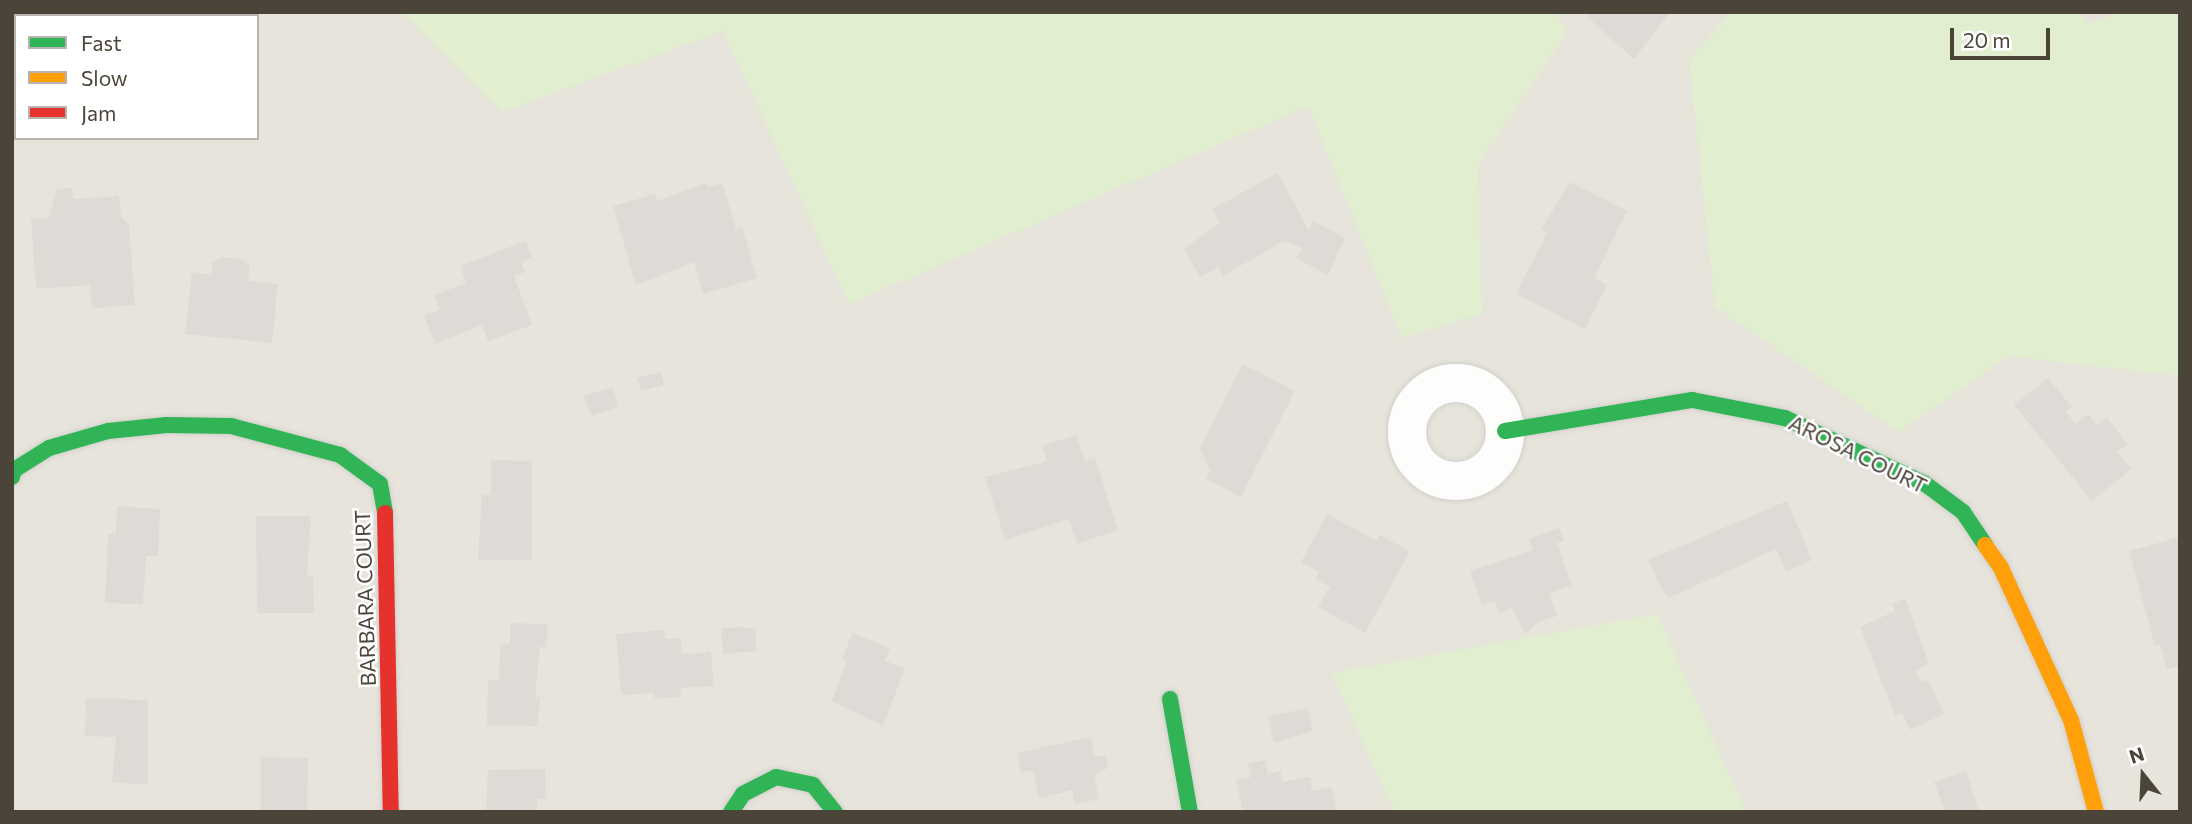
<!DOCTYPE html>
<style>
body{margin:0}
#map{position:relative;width:2192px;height:824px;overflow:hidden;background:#f4f2ee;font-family:Commissioner,sans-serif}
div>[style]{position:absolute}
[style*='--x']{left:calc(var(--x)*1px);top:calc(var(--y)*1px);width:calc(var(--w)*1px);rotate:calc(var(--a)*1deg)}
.residential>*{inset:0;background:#e7e4dc}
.green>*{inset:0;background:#e1eecf}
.building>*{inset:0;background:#dedbd6}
.roads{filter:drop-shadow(0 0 2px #d2d0cb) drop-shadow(0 0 2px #d2d0cb)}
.street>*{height:38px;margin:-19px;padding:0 19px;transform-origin:19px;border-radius:19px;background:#fdfdfc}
.street>.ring{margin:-19px;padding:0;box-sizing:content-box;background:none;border:38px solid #fdfdfc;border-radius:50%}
.fast>*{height:16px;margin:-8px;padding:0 8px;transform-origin:8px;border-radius:8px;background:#30b455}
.slow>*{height:16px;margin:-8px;padding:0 8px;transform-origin:8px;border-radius:8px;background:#ff9f0a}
.jam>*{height:16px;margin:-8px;padding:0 8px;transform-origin:8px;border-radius:8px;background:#e5322d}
span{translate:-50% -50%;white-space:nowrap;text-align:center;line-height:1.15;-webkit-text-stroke:5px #fff;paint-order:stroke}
.street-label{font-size:21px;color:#4b4439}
.frame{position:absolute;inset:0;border:14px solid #4b4439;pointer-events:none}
.legend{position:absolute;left:14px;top:14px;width:245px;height:126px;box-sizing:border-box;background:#fff;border:2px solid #b7b4b0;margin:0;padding:9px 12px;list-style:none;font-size:21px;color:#4b4439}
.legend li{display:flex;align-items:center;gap:14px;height:35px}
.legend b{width:35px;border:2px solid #b7b4b0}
.north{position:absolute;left:2108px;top:740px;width:70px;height:70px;-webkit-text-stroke:5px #fff;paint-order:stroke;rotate:342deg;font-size:19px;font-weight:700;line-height:28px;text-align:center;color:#4b4439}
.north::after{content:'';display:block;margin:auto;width:24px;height:32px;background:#4b4439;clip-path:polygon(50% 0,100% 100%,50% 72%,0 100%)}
.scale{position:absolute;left:1950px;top:28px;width:100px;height:32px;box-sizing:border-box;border:4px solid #4b4439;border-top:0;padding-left:9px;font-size:21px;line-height:24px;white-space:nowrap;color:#4b4439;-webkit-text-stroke:5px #fff;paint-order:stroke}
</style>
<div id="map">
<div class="residential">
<i style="clip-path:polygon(evenodd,12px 12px,2180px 12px,2180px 812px,12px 812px,12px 12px,16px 16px,257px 16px,257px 138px,16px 138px,16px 16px)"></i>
</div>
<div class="green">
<i style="clip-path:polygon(402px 12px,1554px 12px,1568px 31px,1478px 165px,1482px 314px,1402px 338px,1308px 106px,849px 304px,723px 31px,502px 112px)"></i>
<i style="clip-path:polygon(1731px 12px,2080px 12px,2087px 24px,2118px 12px,2180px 12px,2180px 376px,2009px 356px,1899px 432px,1715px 307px,1689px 60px)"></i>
<i style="clip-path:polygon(1657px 614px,1746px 812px,1394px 812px,1332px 673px)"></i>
</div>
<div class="building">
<i style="clip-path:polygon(1589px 12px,1670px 12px,1634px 59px,1586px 16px)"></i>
<i style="clip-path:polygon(1278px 173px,1309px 231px,1313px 221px,1345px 238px,1328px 275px,1296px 258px,1302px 248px,1283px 241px,1223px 276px,1218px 267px,1200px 277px,1184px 249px,1220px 223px,1212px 209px)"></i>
<i style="clip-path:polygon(1570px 182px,1627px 211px,1594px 278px,1607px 285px,1585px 329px,1516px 294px,1547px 233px,1541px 230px)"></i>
<i style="clip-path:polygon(706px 183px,707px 187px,722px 183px,736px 229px,742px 227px,757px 278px,703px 294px,694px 262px,636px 285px,613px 206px,655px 194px,657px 201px)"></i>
<i style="clip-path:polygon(72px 188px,73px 199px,119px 196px,121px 216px,129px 225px,135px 305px,92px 308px,90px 285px,36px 289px,31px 219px,49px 218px,57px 189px)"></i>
<i style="clip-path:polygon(526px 241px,532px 257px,521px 262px,525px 272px,514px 276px,532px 325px,488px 341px,482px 325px,435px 344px,424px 315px,440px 310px,434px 295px,466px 283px,460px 266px)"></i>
<i style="clip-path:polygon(222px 257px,243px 260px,250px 266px,248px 281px,278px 284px,272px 343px,185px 334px,192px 272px,211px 275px,212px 263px)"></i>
<i style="clip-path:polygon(1243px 364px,1295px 391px,1241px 497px,1206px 479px,1210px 471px,1200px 448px)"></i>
<i style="clip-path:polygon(661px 372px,664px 385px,641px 391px,637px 378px)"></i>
<i style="clip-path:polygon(2048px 378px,2072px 407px,2066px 412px,2076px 424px,2088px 414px,2097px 425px,2106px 417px,2128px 444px,2117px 452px,2131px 469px,2092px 501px,2014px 405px)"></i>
<i style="clip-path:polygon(612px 387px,618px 407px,591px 416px,584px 396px)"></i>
<i style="clip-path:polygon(1076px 435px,1085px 462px,1095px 458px,1118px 530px,1077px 544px,1069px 519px,1005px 540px,985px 477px,1047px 461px,1042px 446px)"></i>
<i style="clip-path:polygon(491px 460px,532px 461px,532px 560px,478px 560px,482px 494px,491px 495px)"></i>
<i style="clip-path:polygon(1787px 501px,1812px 560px,1786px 572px,1776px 549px,1669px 598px,1662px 590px,1648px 560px)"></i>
<i style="clip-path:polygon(117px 506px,160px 509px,158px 556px,146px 556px,143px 604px,105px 603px,108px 534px,116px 535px)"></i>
<i style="clip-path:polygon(1327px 514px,1377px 541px,1380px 535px,1410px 551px,1365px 633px,1318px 607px,1330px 587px,1315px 579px,1319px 572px,1301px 562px)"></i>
<i style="clip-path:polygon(256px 516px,311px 516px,307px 576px,313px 576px,314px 613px,257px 613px)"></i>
<i style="clip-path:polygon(1559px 528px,1564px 541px,1557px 543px,1572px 586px,1549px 593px,1557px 616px,1538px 622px,1525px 634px,1512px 608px,1499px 613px,1495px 601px,1482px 605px,1470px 571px,1533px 550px,1529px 539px)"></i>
<i style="clip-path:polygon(2180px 537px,2180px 666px,2167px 669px,2160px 645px,2155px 646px,2129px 551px)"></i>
<i style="clip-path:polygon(1905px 598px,1929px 664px,1915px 671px,1922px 682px,1928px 680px,1944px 714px,1910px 730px,1902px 713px,1895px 716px,1860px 627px,1895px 611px,1892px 604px)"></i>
<i style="clip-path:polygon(510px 623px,547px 624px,547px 647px,540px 647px,536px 686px,536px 698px,540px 696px,537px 726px,487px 725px,488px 680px,499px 680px,500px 645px,510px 644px)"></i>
<i style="clip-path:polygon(742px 627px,755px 629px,757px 651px,723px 654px,721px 628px)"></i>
<i style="clip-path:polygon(665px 630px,666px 639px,681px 638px,682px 654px,711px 652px,714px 686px,680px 688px,681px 697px,655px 699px,654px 693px,621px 695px,616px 634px)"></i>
<i style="clip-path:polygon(852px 633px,890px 648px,885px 661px,905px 668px,883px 726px,832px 701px,847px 661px,842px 660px)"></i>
<i style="clip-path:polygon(86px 698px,148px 700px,148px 785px,112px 782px,116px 737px,85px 736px)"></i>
<i style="clip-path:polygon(1308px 708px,1313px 731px,1274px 743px,1268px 717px)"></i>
<i style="clip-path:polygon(1091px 737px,1095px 757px,1105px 755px,1108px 768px,1094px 775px,1099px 799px,1075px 804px,1072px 790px,1039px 798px,1033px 770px,1021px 773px,1017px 753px)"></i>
<i style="clip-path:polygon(261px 757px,308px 758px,307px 812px,261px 812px)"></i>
<i style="clip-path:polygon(1265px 760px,1268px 774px,1280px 771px,1283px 782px,1310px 777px,1312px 791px,1332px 787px,1337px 812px,1243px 812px,1236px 780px,1251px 777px,1248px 764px)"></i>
<i style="clip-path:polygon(545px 769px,546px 799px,537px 798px,537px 812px,486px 812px,488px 770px)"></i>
<i style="clip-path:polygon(1966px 771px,1979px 812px,1945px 812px,1934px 782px)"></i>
</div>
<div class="roads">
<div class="street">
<i class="ring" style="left:1407px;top:383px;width:60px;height:60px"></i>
</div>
<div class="fast">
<i style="--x:1505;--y:431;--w:190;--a:-9.4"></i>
<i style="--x:1692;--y:400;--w:95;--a:11"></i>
<i style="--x:1785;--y:418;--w:153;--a:25.1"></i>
<i style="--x:1924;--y:483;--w:49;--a:36.6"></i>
<i style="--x:1963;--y:512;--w:40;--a:56"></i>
<i style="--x:12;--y:477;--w:7;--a:-74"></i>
<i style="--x:14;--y:470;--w:41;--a:-32.2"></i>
<i style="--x:49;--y:448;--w:61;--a:-16.1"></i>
<i style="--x:108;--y:431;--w:59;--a:-5.8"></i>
<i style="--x:167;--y:425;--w:64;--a:0.9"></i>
<i style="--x:231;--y:426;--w:113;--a:14.9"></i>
<i style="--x:340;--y:455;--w:49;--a:35.9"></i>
<i style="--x:380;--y:484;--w:29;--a:80"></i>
<i style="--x:1170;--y:699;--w:115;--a:80"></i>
<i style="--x:731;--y:812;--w:22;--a:-56"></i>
<i style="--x:743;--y:794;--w:37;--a:-27"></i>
<i style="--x:776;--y:777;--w:38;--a:12"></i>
<i style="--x:813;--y:785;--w:35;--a:51"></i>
</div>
<div class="slow">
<i style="--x:1985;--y:545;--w:28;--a:55"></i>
<i style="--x:2001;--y:568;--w:167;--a:65.3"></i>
<i style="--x:2071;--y:720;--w:95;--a:74.8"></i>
</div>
<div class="jam">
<i style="--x:385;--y:513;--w:299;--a:88.9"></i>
</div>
</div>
<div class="street-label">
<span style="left:1858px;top:454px;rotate:26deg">AROSA COURT</span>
<span style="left:365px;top:598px;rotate:-92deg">BARBARA COURT</span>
</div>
<div class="frame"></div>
<ul class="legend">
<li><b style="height:9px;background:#30b455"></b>Fast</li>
<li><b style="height:9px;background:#ff9f0a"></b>Slow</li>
<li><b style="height:9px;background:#e5322d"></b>Jam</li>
</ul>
<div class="north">N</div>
<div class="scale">20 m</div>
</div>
